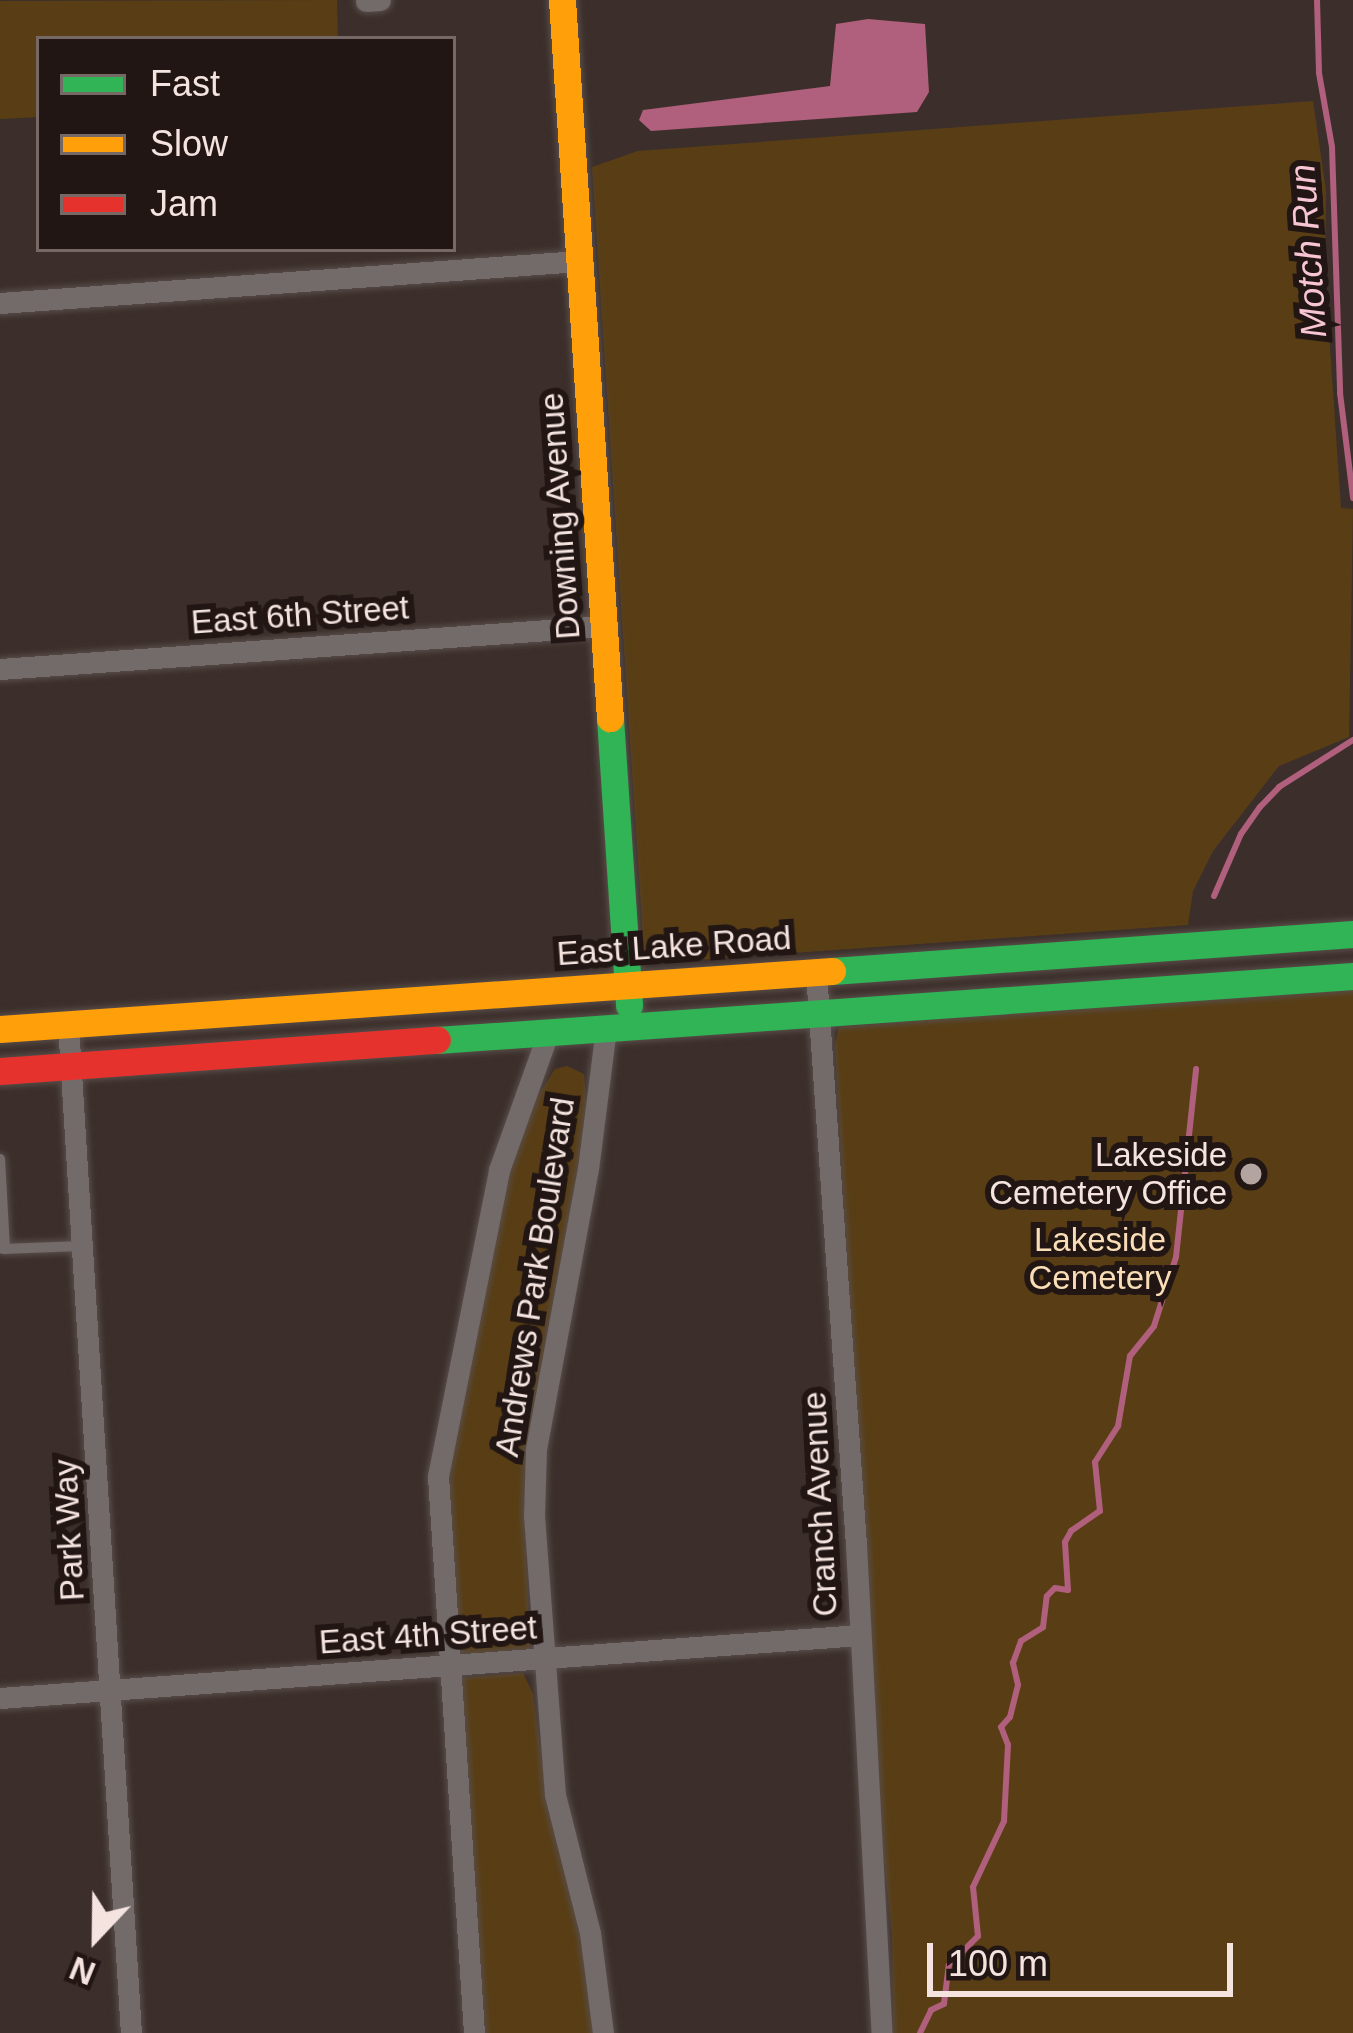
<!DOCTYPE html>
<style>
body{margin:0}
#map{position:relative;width:1353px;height:2033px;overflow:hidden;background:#3c2f2b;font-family:Helvetica,sans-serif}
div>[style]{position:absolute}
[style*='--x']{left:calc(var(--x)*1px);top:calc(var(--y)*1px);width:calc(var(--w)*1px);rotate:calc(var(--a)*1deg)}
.green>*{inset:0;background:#593e15}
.water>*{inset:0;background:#b05f7c}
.stream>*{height:6px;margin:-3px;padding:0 3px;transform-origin:3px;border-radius:3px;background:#b05f7c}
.roads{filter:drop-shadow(0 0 3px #584d49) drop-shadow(0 0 3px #584d49)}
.lane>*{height:10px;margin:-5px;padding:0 5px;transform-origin:5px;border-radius:5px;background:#726b6a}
.street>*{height:21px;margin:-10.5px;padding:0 10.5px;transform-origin:10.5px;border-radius:10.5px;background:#726b6a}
.fast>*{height:27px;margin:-13.5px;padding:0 13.5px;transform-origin:13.5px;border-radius:13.5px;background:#30b455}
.slow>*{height:27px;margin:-13.5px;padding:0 13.5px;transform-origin:13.5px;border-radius:13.5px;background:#ff9f0a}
.jam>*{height:27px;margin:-13.5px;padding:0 13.5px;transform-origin:13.5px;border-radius:13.5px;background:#e5322d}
.dots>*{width:33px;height:33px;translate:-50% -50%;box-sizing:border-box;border:6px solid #211613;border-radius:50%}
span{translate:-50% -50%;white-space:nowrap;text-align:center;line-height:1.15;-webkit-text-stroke:12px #211613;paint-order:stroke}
.street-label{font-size:33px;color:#f4e3df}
.poi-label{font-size:33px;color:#f4e3df}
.right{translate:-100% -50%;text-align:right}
.park-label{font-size:33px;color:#f9ddb6}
.water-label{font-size:36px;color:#f7c5d4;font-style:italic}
.legend{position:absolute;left:36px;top:36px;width:420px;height:216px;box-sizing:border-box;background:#211613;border:3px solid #756865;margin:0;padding:15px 21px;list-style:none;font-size:36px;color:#f4e3df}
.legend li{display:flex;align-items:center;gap:24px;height:60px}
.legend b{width:60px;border:3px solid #756865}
.north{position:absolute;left:36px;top:1877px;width:120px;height:120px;-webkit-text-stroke:9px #211613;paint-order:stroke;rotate:202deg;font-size:33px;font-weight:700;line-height:48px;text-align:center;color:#f4e3df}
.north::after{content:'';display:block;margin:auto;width:42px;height:54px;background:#f4e3df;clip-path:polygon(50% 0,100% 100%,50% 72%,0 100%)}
.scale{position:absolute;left:927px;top:1943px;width:306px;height:54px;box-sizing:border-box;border:6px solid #f4e3df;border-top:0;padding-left:15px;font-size:36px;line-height:42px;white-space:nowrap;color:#f4e3df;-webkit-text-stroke:9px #211613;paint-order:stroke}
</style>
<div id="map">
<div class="green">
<i style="clip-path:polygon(337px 0,338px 39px,39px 39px,39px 117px,0 119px,0 1px)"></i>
<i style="clip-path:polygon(1313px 101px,1326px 191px,1325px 275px,1341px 508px,1353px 509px,1349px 737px,1279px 766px,1213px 851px,1193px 891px,1188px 925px,654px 963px,644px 953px,592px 167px,638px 151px)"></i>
<i style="clip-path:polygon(1353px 988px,1353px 2033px,893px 2033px,892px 1935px,877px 1793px,835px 1045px,839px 1027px)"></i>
<i style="clip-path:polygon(567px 1066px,584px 1074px,587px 1112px,524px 1501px,530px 1649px,463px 1654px,455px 1646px,443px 1527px,449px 1451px,515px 1131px,555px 1069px)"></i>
<i style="clip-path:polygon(523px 1673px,533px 1694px,549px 1811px,587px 1957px,594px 2033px,482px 2033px,460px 1678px)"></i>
</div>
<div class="water">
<i style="clip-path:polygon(868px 19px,925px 24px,929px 92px,917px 112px,651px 131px,639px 120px,643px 110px,830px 86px,836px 24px)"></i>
</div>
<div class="stream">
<i style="--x:1317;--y:0;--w:73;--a:88.4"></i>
<i style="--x:1319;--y:73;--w:75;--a:80"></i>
<i style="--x:1332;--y:147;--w:246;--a:88.1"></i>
<i style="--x:1340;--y:393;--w:106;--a:82.9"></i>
<i style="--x:1214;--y:896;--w:68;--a:-66.5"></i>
<i style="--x:1241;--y:834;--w:33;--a:-55"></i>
<i style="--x:1260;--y:807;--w:28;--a:-46"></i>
<i style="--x:1279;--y:787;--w:88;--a:-32.4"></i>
<i style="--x:920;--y:2033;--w:25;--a:-64"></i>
<i style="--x:931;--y:2010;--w:14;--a:-25"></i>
<i style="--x:944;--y:2004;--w:39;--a:-83"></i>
<i style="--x:949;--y:1965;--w:41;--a:-45"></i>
<i style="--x:978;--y:1936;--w:49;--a:-95.8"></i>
<i style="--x:973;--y:1887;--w:73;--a:-64.8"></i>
<i style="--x:1004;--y:1821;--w:76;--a:-87"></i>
<i style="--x:1008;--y:1745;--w:19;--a:-111"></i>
<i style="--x:1001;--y:1727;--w:13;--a:-48"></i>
<i style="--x:1010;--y:1717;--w:33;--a:-76"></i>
<i style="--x:1018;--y:1685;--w:23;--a:-103"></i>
<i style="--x:1013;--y:1663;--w:23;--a:-70"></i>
<i style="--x:1021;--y:1641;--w:26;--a:-32"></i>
<i style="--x:1043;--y:1627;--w:31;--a:-83"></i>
<i style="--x:1047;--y:1596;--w:11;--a:-45"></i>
<i style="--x:1055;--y:1588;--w:13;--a:9"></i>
<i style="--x:1068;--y:1590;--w:48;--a:-93.6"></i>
<i style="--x:1065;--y:1542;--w:13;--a:-61"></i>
<i style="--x:1071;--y:1531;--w:35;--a:-35"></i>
<i style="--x:1100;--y:1511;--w:49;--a:-95.8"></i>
<i style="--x:1095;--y:1462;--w:43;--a:-57.4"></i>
<i style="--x:1118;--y:1426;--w:71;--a:-80.3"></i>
<i style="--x:1130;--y:1356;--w:38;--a:-51"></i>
<i style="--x:1154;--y:1326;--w:72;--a:-72.3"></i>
<i style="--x:1176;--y:1257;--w:189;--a:-83.9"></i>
</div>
<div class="roads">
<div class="lane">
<i style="--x:0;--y:1159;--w:90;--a:86.8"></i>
<i style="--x:3;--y:1249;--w:78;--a:-2.2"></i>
</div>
<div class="street">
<i style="--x:366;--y:1;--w:14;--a:-4"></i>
<i style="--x:0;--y:303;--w:581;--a:-4.15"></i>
<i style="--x:0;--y:669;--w:606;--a:-4.07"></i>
<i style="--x:816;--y:972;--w:574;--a:86.01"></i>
<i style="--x:856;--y:1545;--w:489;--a:87"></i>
<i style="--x:68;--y:1024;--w:1011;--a:86.43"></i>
<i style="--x:0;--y:1698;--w:862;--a:-4.19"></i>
<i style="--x:474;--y:2033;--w:558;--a:-93.7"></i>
<i style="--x:438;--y:1476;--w:312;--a:-78.7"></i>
<i style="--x:499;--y:1170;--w:145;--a:-70.3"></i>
<i style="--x:603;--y:2033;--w:101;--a:-97.4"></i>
<i style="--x:590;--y:1933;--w:142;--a:-104.2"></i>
<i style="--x:555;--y:1795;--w:280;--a:-94.3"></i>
<i style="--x:534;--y:1516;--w:67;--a:-88.3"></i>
<i style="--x:536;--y:1449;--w:285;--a:-79.5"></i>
<i style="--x:588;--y:1169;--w:141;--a:-82.7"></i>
</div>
<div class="fast">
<i style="--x:610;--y:718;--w:288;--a:86.2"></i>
<i style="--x:832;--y:971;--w:522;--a:-4.06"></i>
<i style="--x:437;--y:1040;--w:918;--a:-4"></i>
</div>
<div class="slow">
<i style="--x:562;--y:0;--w:720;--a:86.18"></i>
<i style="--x:0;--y:1029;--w:834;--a:-3.99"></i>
</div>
<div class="jam">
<i style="--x:0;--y:1071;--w:438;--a:-4.1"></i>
</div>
</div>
<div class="dots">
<i style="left:1251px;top:1174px;background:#b4a4a0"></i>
</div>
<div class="street-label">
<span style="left:560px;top:516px;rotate:-94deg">Downing Avenue</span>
<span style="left:300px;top:615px;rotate:-4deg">East 6th Street</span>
<span style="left:674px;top:946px;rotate:-4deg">East Lake Road</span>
<span style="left:535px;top:1277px;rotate:-81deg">Andrews Park Boulevard</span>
<span style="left:820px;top:1504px;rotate:-93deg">Cranch Avenue</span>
<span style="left:69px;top:1530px;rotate:-93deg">Park Way</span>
<span style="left:428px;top:1635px;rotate:-4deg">East 4th Street</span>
</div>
<div class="poi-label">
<span class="right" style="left:1227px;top:1174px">Lakeside<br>Cemetery Office</span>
</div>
<div class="park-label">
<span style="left:1100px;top:1259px">Lakeside<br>Cemetery</span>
</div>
<div class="water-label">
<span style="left:1308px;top:251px;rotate:-94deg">Motch Run</span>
</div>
<ul class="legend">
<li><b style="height:15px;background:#30b455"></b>Fast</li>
<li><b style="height:15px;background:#ff9f0a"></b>Slow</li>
<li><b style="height:15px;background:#e5322d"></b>Jam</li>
</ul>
<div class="north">N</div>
<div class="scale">100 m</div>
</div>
